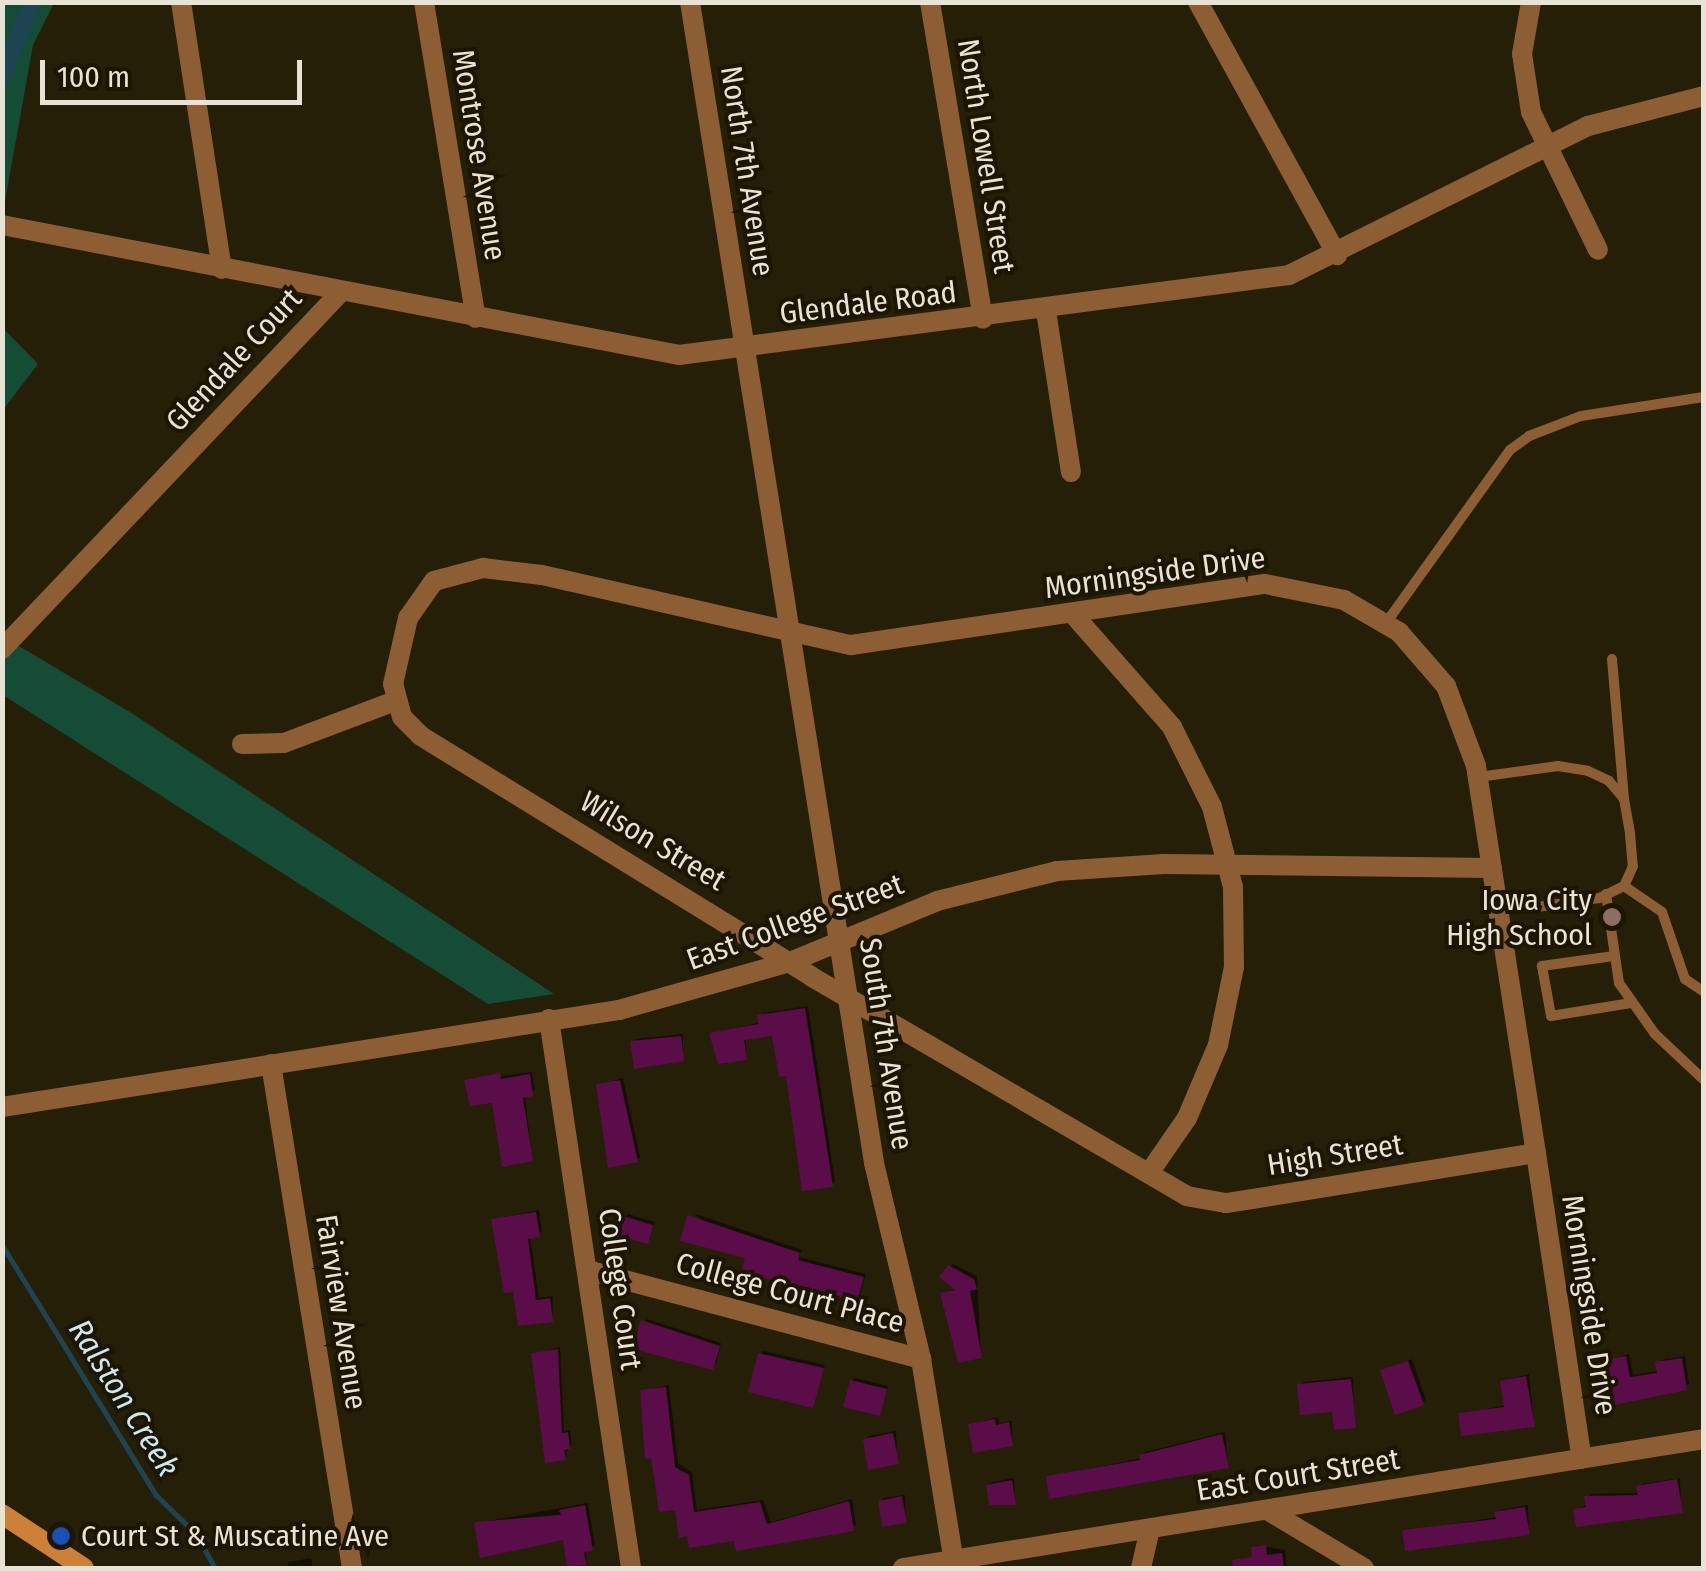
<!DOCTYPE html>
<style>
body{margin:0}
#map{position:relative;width:1706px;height:1571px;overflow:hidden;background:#251f07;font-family:"Fira Sans Condensed",sans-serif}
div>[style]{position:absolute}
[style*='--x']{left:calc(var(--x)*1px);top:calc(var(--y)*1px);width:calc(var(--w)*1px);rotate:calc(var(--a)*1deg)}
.green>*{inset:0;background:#144c36}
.water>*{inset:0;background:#1e4454}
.shadow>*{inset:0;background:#0007}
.stream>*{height:5px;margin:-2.5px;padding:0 2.5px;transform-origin:2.5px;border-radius:2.5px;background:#1e4454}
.building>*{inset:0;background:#5a0d49}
.service>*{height:10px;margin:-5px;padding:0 5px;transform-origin:5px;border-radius:5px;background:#8d5e34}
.minor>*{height:20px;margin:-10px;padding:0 10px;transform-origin:10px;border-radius:10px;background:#8d5e34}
.tertiary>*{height:20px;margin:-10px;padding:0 10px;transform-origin:10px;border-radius:10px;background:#8d5e34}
.secondary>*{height:20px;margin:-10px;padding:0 10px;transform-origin:10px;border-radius:10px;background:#cc8038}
.dots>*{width:28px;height:28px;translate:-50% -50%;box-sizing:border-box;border:5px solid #1c1601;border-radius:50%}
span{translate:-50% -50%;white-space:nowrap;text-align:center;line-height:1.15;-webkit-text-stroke:8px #1c1601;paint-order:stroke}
.street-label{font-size:30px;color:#e7e3d5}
.poi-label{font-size:30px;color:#e7e3d5}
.right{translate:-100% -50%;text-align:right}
.left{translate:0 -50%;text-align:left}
.water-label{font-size:32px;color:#cee7f3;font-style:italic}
.frame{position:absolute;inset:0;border:5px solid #e7e3d5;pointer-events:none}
.scale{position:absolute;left:40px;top:60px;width:262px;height:45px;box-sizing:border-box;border:5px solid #e7e3d5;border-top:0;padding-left:12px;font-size:30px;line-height:35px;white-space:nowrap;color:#e7e3d5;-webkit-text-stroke:8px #1c1601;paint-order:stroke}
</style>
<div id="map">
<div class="green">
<i style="clip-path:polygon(2px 3px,54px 3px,33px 45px,4px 207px)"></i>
<i style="clip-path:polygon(2px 327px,38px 364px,3px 410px,2px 410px)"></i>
<i style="clip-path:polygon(2px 636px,130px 712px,554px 994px,488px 1004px,3px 695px)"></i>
</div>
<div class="water">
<i style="clip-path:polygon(22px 3px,41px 3px,3px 96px,3px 53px)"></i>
</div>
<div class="shadow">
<i style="clip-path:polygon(808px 1006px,835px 1181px,832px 1184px,774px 1033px,746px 1037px,746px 1058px,712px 1034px,761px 1022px,763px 1013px)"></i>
<i style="clip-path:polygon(683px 1034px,683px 1059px,633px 1042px,636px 1039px)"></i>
<i style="clip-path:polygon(532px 1072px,535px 1090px,525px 1095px,532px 1159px,494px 1100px,467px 1081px)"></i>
<i style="clip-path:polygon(623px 1078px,640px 1157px,637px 1160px,598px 1085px)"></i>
<i style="clip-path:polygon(539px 1210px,542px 1231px,530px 1236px,539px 1298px,553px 1296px,552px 1319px,516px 1289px,493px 1219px)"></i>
<i style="clip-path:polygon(693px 1213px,802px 1250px,799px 1257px,866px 1274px,860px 1295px,749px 1256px)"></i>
<i style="clip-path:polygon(628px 1214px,655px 1222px,647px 1241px,625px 1217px)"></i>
<i style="clip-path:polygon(953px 1264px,977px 1276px,981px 1356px,943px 1294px,957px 1288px,943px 1276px)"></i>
<i style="clip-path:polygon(647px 1319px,721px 1343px,716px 1364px,643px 1322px)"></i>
<i style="clip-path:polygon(560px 1347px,564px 1431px,570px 1430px,572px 1443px,564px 1458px,533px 1354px)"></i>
<i style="clip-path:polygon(764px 1351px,825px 1365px,812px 1405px,760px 1354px)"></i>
<i style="clip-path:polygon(1629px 1354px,1633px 1375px,1659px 1371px,1661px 1360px,1685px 1356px,1689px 1384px,1611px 1403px,1604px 1361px)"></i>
<i style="clip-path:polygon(1412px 1359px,1426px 1400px,1422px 1403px,1383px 1371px)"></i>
<i style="clip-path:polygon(1529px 1374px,1534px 1424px,1461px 1414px,1507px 1405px,1503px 1381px)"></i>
<i style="clip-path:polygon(1353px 1377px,1354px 1426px,1300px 1385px,1303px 1382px)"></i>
<i style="clip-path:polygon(855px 1378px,888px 1386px,879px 1413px,852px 1381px)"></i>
<i style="clip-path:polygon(669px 1385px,678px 1463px,692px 1472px,697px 1510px,763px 1500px,771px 1522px,852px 1499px,856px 1525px,736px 1538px,677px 1507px,643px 1391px)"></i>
<i style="clip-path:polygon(998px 1417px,999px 1423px,1012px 1421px,1012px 1443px,971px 1424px)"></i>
<i style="clip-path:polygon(896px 1431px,897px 1462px,865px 1440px,869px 1436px)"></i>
<i style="clip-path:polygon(1225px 1432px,1228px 1465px,1048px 1477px,1142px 1458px,1145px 1452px)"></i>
<i style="clip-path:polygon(1014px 1478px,1015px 1502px,989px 1486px,992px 1482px)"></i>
<i style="clip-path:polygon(1680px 1478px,1681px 1510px,1576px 1509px,1588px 1505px,1590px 1494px,1640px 1493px,1642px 1484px)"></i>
<i style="clip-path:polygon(905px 1495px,906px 1520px,880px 1502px,884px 1498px)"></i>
<i style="clip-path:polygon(588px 1503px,595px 1545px,587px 1549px,585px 1562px,565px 1537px,477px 1523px)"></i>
<i style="clip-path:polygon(1528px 1505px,1529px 1533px,1405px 1531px,1498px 1517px,1500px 1510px)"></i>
<i style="clip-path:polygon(1257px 1545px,1285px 1550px,1287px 1568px,1257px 1568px)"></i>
<i style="clip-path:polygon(311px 1558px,313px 1568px,286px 1568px,289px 1562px)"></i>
</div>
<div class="stream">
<i style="--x:2;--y:1245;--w:294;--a:58.4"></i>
<i style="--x:156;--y:1495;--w:54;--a:44.3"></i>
<i style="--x:195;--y:1533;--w:40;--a:60.3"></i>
</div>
<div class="building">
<i style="clip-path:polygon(805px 1008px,833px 1187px,802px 1191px,786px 1076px,779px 1077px,772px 1036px,744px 1040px,747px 1060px,718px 1064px,709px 1033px,758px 1024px,757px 1015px)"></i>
<i style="clip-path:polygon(681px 1036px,684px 1061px,634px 1069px,630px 1041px)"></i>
<i style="clip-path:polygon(500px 1073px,501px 1079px,530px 1074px,533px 1096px,523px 1098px,533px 1161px,502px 1167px,492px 1103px,470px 1106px,464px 1080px)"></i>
<i style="clip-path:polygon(620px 1080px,638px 1162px,608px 1168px,596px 1084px)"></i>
<i style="clip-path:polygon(536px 1212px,540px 1237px,528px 1239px,536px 1300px,550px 1298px,553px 1322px,518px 1326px,513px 1292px,504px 1293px,491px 1219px)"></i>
<i style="clip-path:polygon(687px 1215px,800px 1253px,798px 1260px,864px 1277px,857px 1302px,741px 1272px,745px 1258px,680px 1241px)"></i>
<i style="clip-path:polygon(623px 1216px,653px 1225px,648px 1244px,617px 1235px)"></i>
<i style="clip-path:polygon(948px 1265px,974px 1279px,977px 1289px,970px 1291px,982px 1358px,958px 1363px,940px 1293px,955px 1290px,939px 1277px)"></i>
<i style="clip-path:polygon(641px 1320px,720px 1346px,713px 1370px,633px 1349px)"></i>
<i style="clip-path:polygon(558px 1349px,562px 1433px,568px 1432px,570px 1449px,564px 1450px,566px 1460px,545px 1463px,531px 1353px)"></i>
<i style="clip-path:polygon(758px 1353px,824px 1368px,813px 1408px,748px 1392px)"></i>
<i style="clip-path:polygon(1626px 1356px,1630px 1377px,1657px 1373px,1655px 1362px,1682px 1358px,1687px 1390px,1609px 1406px,1602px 1360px)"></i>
<i style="clip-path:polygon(1408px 1361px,1424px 1405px,1395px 1415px,1380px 1370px)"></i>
<i style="clip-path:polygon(1526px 1376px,1535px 1427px,1461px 1436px,1458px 1413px,1504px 1407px,1500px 1381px)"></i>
<i style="clip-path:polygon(1351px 1379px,1356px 1428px,1334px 1430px,1332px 1412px,1300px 1415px,1297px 1384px)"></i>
<i style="clip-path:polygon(850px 1380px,887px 1389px,880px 1416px,843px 1407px)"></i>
<i style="clip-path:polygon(666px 1387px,675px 1467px,689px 1475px,694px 1512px,760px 1502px,767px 1524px,849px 1501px,854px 1531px,736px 1551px,734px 1541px,689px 1548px,687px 1536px,679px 1538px,675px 1510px,659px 1512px,651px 1458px,645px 1459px,640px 1390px)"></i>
<i style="clip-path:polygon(995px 1419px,996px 1425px,1009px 1422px,1013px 1446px,973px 1453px,968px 1424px)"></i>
<i style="clip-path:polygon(893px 1433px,899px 1464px,868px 1470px,863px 1439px)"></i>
<i style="clip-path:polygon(1222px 1434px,1229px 1468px,1049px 1499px,1046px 1476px,1140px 1460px,1139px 1455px)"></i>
<i style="clip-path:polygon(1677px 1479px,1683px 1513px,1576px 1527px,1573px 1509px,1586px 1507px,1584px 1496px,1638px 1495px,1636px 1486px)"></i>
<i style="clip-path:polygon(1012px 1480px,1016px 1505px,989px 1505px,986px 1485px)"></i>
<i style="clip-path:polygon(902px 1496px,907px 1523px,882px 1527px,878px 1501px)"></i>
<i style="clip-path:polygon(585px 1505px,593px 1551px,584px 1552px,586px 1565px,567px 1567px,563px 1540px,480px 1558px,474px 1522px,561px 1515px,559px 1510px)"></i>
<i style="clip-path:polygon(1525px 1507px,1530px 1535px,1405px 1551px,1402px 1530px,1496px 1519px,1494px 1512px)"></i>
<i style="clip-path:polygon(1266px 1545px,1267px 1555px,1282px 1553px,1284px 1568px,1233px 1568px,1232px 1560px,1252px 1557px,1251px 1547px)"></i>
</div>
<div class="service">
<i style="--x:1386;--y:623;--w:213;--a:-54.4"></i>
<i style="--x:1510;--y:450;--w:24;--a:-36"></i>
<i style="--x:1529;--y:436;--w:56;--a:-21"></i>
<i style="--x:1581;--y:416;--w:124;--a:-8.8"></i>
<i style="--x:1612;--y:659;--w:140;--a:85.1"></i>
<i style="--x:1478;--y:777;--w:81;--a:-7.8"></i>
<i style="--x:1558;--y:766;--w:30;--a:9"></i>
<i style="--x:1588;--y:771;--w:23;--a:25"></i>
<i style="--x:1609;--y:781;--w:23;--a:50"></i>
<i style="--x:1624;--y:799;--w:36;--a:80"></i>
<i style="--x:1630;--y:834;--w:32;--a:85"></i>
<i style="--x:1633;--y:866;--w:22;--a:114"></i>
<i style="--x:1624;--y:886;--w:28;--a:154"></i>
<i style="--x:1599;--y:898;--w:70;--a:171.8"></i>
<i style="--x:1530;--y:908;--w:36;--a:-156"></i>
<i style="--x:1624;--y:886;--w:46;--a:34.4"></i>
<i style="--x:1662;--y:912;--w:71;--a:71.1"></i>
<i style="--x:1685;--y:979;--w:23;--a:34"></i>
<i style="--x:1606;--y:894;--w:90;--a:81.7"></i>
<i style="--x:1619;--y:983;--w:62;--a:54.8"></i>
<i style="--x:1655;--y:1034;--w:67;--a:43.2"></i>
<i style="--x:1614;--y:956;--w:73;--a:172.1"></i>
<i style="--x:1542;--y:966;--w:51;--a:79.8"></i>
<i style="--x:1551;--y:1016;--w:81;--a:-9.2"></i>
</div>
<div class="minor">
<i style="--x:181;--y:2;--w:270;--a:81.3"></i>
<i style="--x:424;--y:2;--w:320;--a:80.7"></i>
<i style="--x:690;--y:2;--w:1175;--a:80.99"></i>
<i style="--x:874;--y:1163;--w:202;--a:76.5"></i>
<i style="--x:921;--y:1359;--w:212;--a:80.8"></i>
<i style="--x:930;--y:2;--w:321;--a:80.5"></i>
<i style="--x:1198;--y:2;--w:289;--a:61.2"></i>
<i style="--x:1531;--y:2;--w:53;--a:99.8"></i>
<i style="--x:1522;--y:54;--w:59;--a:81.2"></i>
<i style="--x:1531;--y:112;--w:153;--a:64.1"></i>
<i style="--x:2;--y:225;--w:689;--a:10.87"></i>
<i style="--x:679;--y:355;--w:615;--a:-7.47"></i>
<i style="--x:1289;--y:275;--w:334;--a:-26.5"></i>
<i style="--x:1588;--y:126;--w:120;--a:-14.5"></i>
<i style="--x:1046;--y:311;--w:163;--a:81.2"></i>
<i style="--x:1072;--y:613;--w:152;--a:48.7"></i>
<i style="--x:1172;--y:727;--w:89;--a:63.4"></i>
<i style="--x:1212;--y:807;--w:83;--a:75.3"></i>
<i style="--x:1233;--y:887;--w:80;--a:89.3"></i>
<i style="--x:1234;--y:967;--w:80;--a:101.6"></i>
<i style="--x:1218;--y:1045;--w:79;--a:113"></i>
<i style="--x:1187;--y:1118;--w:67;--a:124.6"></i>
<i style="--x:2;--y:649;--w:492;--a:-46.5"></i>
<i style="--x:242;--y:744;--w:42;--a:-1.4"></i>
<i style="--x:284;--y:743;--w:119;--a:-20.7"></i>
<i style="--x:549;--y:1019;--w:555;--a:81.5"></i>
<i style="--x:271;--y:1064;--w:510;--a:80.87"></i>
<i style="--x:2;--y:1107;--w:625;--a:-8.93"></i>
<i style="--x:619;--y:1010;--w:178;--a:-15.7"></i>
<i style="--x:790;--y:962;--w:159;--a:-22.5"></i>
<i style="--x:937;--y:901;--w:124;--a:-14"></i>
<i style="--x:1057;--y:871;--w:107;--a:-3.7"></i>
<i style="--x:1164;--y:864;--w:328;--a:0.7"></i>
<i style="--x:1536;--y:1153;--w:314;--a:170.8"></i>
<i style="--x:1226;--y:1203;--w:40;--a:-170"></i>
<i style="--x:1187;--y:1196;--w:436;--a:-149.7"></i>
<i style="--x:811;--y:976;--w:459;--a:-148.4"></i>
<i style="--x:420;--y:735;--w:25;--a:-135"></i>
<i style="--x:402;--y:717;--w:34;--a:-105"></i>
<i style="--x:393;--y:684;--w:68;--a:-77.2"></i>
<i style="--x:408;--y:618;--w:45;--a:-54.9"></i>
<i style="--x:434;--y:581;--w:51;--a:-14.9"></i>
<i style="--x:483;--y:568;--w:59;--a:6.8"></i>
<i style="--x:542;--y:575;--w:317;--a:12.8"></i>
<i style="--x:851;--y:645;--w:418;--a:-8.4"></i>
<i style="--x:1265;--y:584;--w:81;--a:11.4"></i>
<i style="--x:1344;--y:600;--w:64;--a:30.2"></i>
<i style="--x:1399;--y:632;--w:72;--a:49"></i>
<i style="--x:1446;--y:686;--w:85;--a:69.4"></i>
<i style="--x:1476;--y:766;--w:392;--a:81.2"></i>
<i style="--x:1536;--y:1153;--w:309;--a:81.5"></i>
<i style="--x:587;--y:1270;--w:346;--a:14.9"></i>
<i style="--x:1267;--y:1510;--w:113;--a:30.9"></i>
<i style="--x:1141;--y:1568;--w:39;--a:-77"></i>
</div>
<div class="tertiary">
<i style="--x:903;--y:1568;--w:811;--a:-9.15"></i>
</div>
<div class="secondary">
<i style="--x:2;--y:1514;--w:98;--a:33.4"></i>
</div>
<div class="dots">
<i style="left:1612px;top:917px;background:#8d6e63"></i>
<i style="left:61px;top:1536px;background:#1a4fb4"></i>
</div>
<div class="street-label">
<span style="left:479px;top:155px;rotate:81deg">Montrose Avenue</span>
<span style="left:986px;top:156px;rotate:81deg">North Lowell Street</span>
<span style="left:747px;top:171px;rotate:81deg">North 7th Avenue</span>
<span style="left:868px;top:303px;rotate:-7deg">Glendale Road</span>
<span style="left:234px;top:360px;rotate:-47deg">Glendale Court</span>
<span style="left:1155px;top:573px;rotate:-8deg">Morningside Drive</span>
<span style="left:653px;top:841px;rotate:31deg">Wilson Street</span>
<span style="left:795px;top:922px;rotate:-20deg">East College Street</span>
<span style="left:886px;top:1044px;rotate:81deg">South 7th Avenue</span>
<span style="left:1335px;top:1155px;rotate:-9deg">High Street</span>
<span style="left:620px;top:1289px;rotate:82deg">College Court</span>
<span style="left:790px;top:1293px;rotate:15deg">College Court Place</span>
<span style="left:1589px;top:1305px;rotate:81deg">Morningside Drive</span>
<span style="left:341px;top:1312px;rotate:81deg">Fairview Avenue</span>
<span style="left:1298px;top:1475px;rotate:-9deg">East Court Street</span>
</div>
<div class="poi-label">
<span class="right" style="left:1592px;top:917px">Iowa City<br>High School</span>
<span class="left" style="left:81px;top:1536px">Court St &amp; Muscatine Ave</span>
</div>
<div class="water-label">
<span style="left:124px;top:1398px;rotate:58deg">Ralston Creek</span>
</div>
<div class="frame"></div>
<div class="scale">100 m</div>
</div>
